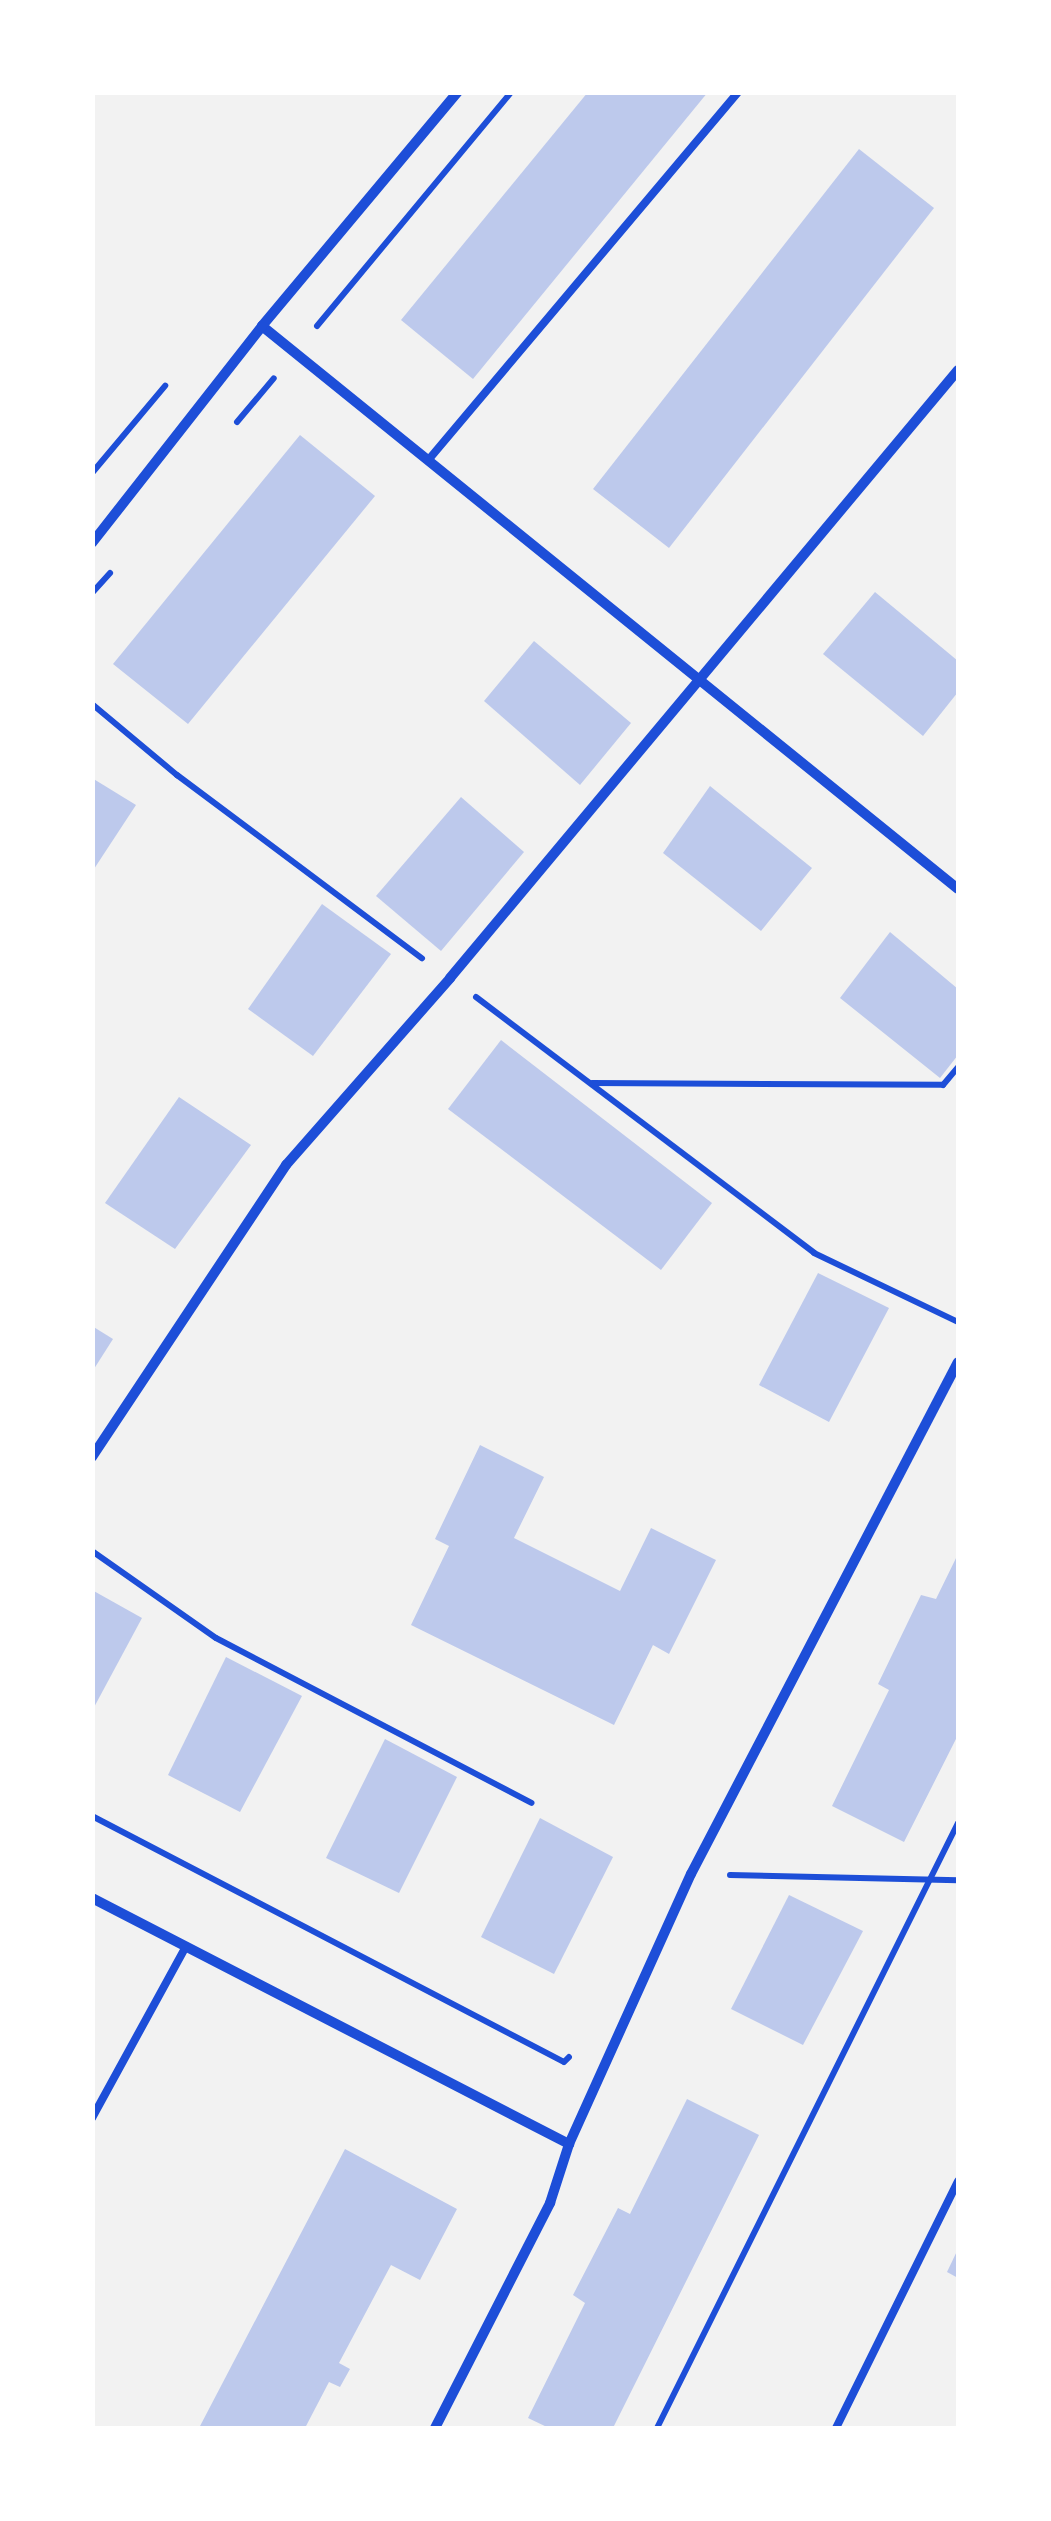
<!DOCTYPE html>
<style>
body{margin:0}
#map{position:relative;width:1051px;height:2521px;overflow:hidden;background:#f2f2f2;font-family:"Nunito Sans",sans-serif}
div>[style]{position:absolute}
[style*='--x']{left:calc(var(--x)*1px);top:calc(var(--y)*1px);width:calc(var(--w)*1px);rotate:calc(var(--a)*1deg)}
.building>*{inset:0;background:#bdc9ec}
.path>*{height:6px;margin:-3px;padding:0 3px;transform-origin:3px;border-radius:3px;background:#1d4ed8}
.service>*{height:8px;margin:-4px;padding:0 4px;transform-origin:4px;border-radius:4px;background:#1d4ed8}
.minor>*{height:10px;margin:-5px;padding:0 5px;transform-origin:5px;border-radius:5px;background:#1d4ed8}
span{translate:-50% -50%;white-space:nowrap;text-align:center;line-height:1.15;-webkit-text-stroke:8px #fff;paint-order:stroke}
.frame{position:absolute;inset:0;border:95px solid #fff;pointer-events:none}
</style>
<div id="map">
<div class="building">
<i style="clip-path:polygon(588px 92px,708px 92px,473px 379px,401px 320px)"></i>
<i style="clip-path:polygon(859px 149px,934px 208px,669px 548px,593px 489px)"></i>
<i style="clip-path:polygon(300px 435px,375px 496px,188px 724px,113px 664px)"></i>
<i style="clip-path:polygon(875px 592px,958px 661px,958px 692px,923px 736px,823px 654px)"></i>
<i style="clip-path:polygon(534px 641px,631px 723px,580px 785px,484px 701px)"></i>
<i style="clip-path:polygon(92px 778px,136px 805px,92px 872px)"></i>
<i style="clip-path:polygon(710px 786px,812px 868px,761px 931px,663px 853px)"></i>
<i style="clip-path:polygon(461px 797px,524px 852px,441px 951px,376px 896px)"></i>
<i style="clip-path:polygon(322px 904px,391px 954px,313px 1056px,248px 1009px)"></i>
<i style="clip-path:polygon(890px 932px,958px 989px,958px 1055px,940px 1078px,840px 998px)"></i>
<i style="clip-path:polygon(501px 1040px,712px 1203px,661px 1270px,448px 1109px)"></i>
<i style="clip-path:polygon(179px 1097px,251px 1145px,175px 1249px,105px 1203px)"></i>
<i style="clip-path:polygon(818px 1273px,889px 1308px,829px 1422px,759px 1385px)"></i>
<i style="clip-path:polygon(92px 1326px,113px 1339px,92px 1372px)"></i>
<i style="clip-path:polygon(480px 1445px,544px 1477px,514px 1538px,620px 1591px,651px 1528px,716px 1560px,669px 1654px,653px 1645px,614px 1725px,411px 1625px,449px 1546px,435px 1539px)"></i>
<i style="clip-path:polygon(958px 1554px,958px 1735px,904px 1842px,832px 1806px,889px 1690px,878px 1684px,921px 1595px,936px 1599px)"></i>
<i style="clip-path:polygon(92px 1590px,142px 1618px,92px 1711px)"></i>
<i style="clip-path:polygon(226px 1657px,302px 1696px,240px 1812px,168px 1775px)"></i>
<i style="clip-path:polygon(385px 1739px,457px 1777px,399px 1893px,326px 1858px)"></i>
<i style="clip-path:polygon(540px 1818px,613px 1857px,554px 1974px,481px 1937px)"></i>
<i style="clip-path:polygon(789px 1895px,863px 1931px,803px 2045px,731px 2009px)"></i>
<i style="clip-path:polygon(687px 2099px,759px 2135px,613px 2428px,549px 2428px,528px 2418px,585px 2303px,573px 2295px,618px 2208px,630px 2214px)"></i>
<i style="clip-path:polygon(345px 2149px,457px 2209px,420px 2280px,391px 2265px,339px 2363px,350px 2369px,340px 2387px,329px 2382px,305px 2428px,199px 2428px)"></i>
<i style="clip-path:polygon(958px 2249px,958px 2278px,947px 2272px)"></i>
</div>
<div class="path">
<i style="--x:317;--y:326;--w:304;--a:-50.3"></i>
<i style="--x:237;--y:422;--w:57;--a:-49.9"></i>
<i style="--x:92;--y:473;--w:114;--a:-50"></i>
<i style="--x:92;--y:593;--w:27;--a:-48"></i>
<i style="--x:92;--y:704;--w:111;--a:39.9"></i>
<i style="--x:177;--y:775;--w:306;--a:36.8"></i>
<i style="--x:476;--y:997;--w:424;--a:37.1"></i>
<i style="--x:814;--y:1253;--w:160;--a:25.6"></i>
<i style="--x:592;--y:1083;--w:351;--a:0.3"></i>
<i style="--x:943;--y:1085;--w:23;--a:-50"></i>
<i style="--x:92;--y:1551;--w:151;--a:35.1"></i>
<i style="--x:216;--y:1638;--w:356;--a:27.6"></i>
<i style="--x:92;--y:1816;--w:532;--a:27.53"></i>
<i style="--x:564;--y:2062;--w:7;--a:-45"></i>
<i style="--x:730;--y:1875;--w:228;--a:1.3"></i>
<i style="--x:657;--y:2428;--w:676;--a:-63.55"></i>
</div>
<div class="service">
<i style="--x:430;--y:458;--w:478;--a:-49.9"></i>
<i style="--x:92;--y:2118;--w:196;--a:-61.3"></i>
<i style="--x:836;--y:2428;--w:275;--a:-63.7"></i>
</div>
<div class="minor">
<i style="--x:262;--y:326;--w:895;--a:38.97"></i>
<i style="--x:92;--y:543;--w:276;--a:-51.9"></i>
<i style="--x:262;--y:326;--w:305;--a:-50.1"></i>
<i style="--x:92;--y:1457;--w:351;--a:-56.4"></i>
<i style="--x:286;--y:1165;--w:249;--a:-48.7"></i>
<i style="--x:450;--y:978;--w:792;--a:-50.12"></i>
<i style="--x:92;--y:1898;--w:537;--a:27.28"></i>
<i style="--x:435;--y:2428;--w:253;--a:-62.9"></i>
<i style="--x:550;--y:2203;--w:62;--a:-72.1"></i>
<i style="--x:569;--y:2144;--w:296;--a:-65.7"></i>
<i style="--x:691;--y:1874;--w:577;--a:-62.46"></i>
</div>
<div class="frame"></div>
</div>
